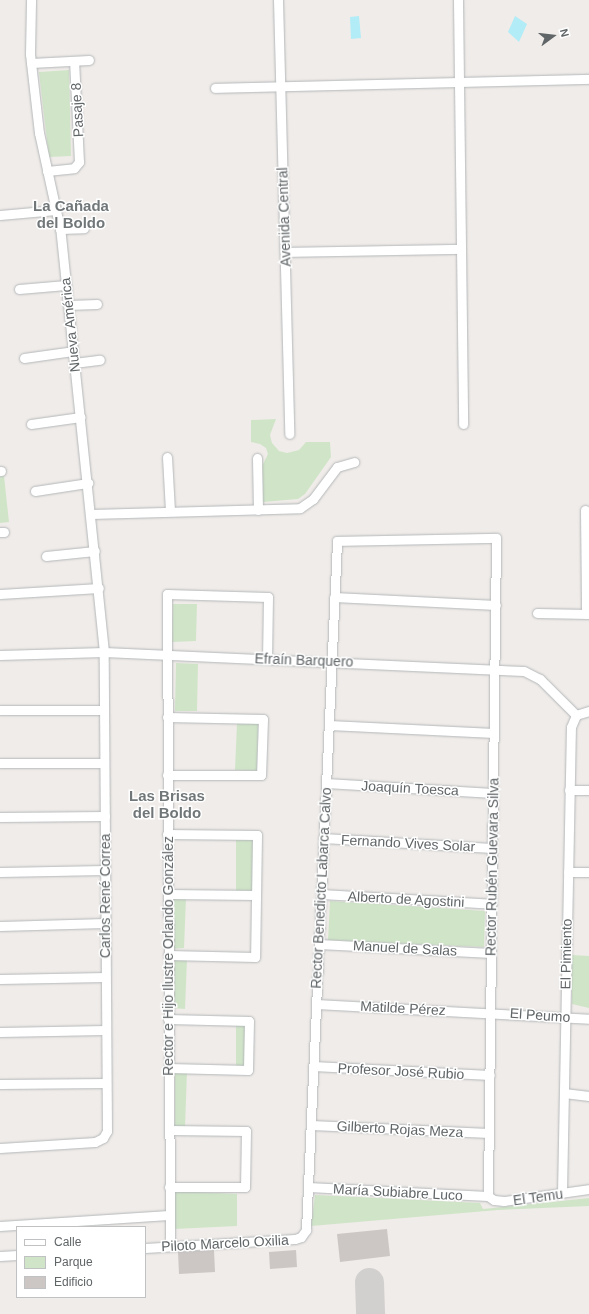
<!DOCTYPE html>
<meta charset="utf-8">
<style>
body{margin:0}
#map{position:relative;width:589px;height:1314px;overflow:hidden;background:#f0ece9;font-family:Helvetica,sans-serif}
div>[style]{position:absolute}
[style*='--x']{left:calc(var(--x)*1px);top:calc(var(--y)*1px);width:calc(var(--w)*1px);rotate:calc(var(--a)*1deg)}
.green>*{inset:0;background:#d0e5c8}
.water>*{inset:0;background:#b2ecf7}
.taxiway>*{height:29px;margin:-14.5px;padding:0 14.5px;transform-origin:14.5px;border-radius:14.5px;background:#d2d0cf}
.building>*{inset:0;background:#ccc7c5}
.roads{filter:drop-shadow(0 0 1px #b3b7b9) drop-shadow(0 0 1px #b3b7b9)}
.minor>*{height:9px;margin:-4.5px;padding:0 4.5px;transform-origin:4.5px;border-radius:4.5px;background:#fff}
span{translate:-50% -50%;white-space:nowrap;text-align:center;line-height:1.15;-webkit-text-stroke:3px #fff;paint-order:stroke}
.street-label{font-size:14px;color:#606567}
.neighbourhood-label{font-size:15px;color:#717779;font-weight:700}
.legend{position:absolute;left:16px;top:1226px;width:130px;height:72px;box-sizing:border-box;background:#fff;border:1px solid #bfc1c2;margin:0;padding:5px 7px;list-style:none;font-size:12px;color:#606567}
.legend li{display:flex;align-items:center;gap:8px;height:20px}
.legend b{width:20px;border:1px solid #bfc1c2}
.north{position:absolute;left:533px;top:16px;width:40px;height:40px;-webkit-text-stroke:3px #fff;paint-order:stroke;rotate:75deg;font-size:11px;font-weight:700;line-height:16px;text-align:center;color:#606567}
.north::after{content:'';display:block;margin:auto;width:14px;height:18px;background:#606567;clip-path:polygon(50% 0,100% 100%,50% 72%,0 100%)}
</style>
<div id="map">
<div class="green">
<i style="clip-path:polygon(69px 70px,71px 156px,49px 157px,39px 72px)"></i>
<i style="clip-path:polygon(276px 419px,270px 435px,272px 443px,279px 451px,287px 453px,299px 450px,306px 442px,330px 442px,331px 457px,305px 494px,298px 499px,263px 502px,262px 466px,268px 454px,266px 448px,260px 444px,251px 442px,251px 420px)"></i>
<i style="clip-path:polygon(4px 476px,9px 522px,0 523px,0 477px)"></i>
<i style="clip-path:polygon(173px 604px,197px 604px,196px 641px,172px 642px)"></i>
<i style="clip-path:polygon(176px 663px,198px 664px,197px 711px,175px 711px)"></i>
<i style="clip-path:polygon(237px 723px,258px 723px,257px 771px,235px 770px)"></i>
<i style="clip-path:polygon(236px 836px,255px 837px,254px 893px,236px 893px)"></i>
<i style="clip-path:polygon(173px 898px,186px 898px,184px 948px,171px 949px)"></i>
<i style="clip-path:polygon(330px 901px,485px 911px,484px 947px,328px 940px)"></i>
<i style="clip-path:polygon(572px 955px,589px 956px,589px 1008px,572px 1004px)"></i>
<i style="clip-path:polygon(171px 959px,187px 959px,185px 1009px,172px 1008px)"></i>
<i style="clip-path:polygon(236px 1023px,247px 1023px,246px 1068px,236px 1068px)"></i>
<i style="clip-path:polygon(175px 1071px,187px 1071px,185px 1127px,175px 1127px)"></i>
<i style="clip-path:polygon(175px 1191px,237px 1194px,237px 1226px,174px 1229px)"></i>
<i style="clip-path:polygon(315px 1195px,480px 1203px,483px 1209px,589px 1198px,589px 1206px,498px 1210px,311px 1226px)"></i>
</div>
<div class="water">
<i style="clip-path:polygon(359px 16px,361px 38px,351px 39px,350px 17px)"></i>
<i style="clip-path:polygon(515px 16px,527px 24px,519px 42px,508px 32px)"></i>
</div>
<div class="taxiway">
<i style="--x:369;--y:1282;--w:32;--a:88"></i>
</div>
<div class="building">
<i style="clip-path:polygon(387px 1229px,390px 1256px,340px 1262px,337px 1234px)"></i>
<i style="clip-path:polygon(214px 1250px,215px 1272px,179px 1274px,178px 1252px)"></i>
<i style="clip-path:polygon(296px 1250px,297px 1267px,270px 1269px,269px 1252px)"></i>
</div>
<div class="roads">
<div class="minor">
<i style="--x:278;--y:0;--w:434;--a:88.5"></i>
<i style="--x:458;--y:0;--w:424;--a:89.3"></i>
<i style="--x:31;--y:63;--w:58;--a:-3"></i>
<i style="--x:215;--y:88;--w:374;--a:-1.4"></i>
<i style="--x:47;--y:171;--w:27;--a:-6"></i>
<i style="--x:74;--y:168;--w:8;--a:-50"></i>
<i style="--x:79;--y:162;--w:101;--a:-92.8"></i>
<i style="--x:0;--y:215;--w:56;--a:-5.1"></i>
<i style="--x:60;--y:229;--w:24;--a:-2"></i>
<i style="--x:286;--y:252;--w:175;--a:-1"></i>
<i style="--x:19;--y:289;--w:47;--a:-4.9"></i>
<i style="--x:68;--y:305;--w:29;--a:-2"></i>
<i style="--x:24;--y:358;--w:49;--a:-8.1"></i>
<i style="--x:74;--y:363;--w:26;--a:-7"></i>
<i style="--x:31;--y:424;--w:50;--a:-8"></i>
<i style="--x:167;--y:457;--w:54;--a:86.8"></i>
<i style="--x:257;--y:458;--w:52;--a:88.9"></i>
<i style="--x:0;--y:471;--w:1;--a:0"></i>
<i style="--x:35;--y:491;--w:54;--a:-8.6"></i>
<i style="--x:585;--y:510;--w:104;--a:89.4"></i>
<i style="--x:91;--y:514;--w:209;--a:-1.6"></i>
<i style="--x:300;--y:508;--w:16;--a:-35"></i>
<i style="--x:313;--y:499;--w:40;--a:-53"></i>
<i style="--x:337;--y:467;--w:18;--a:-16"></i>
<i style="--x:0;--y:532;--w:4;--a:0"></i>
<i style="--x:46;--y:556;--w:49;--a:-5.8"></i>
<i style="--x:0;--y:594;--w:99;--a:-3.5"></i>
<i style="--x:334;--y:597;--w:162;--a:2.8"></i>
<i style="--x:537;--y:613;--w:52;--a:1.1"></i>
<i style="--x:0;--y:655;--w:104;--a:-1.7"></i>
<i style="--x:104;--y:652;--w:420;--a:2.6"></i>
<i style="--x:524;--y:671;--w:18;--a:27"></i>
<i style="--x:540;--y:679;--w:51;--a:45"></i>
<i style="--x:0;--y:710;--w:104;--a:0"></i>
<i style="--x:167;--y:717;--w:96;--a:1.2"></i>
<i style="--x:263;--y:719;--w:56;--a:92"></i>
<i style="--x:261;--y:775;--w:94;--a:180"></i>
<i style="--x:329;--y:725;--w:165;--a:2.8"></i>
<i style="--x:0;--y:763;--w:104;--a:0"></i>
<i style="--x:326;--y:783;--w:167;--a:3.4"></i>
<i style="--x:569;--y:790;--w:20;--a:0"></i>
<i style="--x:0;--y:817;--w:105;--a:-0.5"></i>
<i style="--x:167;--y:834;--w:90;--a:0.6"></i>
<i style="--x:257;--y:835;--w:122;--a:90.9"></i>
<i style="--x:255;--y:957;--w:87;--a:-178.7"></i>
<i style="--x:323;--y:838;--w:169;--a:3.4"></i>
<i style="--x:0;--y:872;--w:105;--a:-1.1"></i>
<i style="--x:568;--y:872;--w:21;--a:0"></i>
<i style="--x:168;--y:894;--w:88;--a:0.7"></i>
<i style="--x:321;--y:894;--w:171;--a:3.3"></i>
<i style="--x:0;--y:926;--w:105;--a:-1.6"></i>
<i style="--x:319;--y:944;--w:172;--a:3"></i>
<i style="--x:0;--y:979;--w:105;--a:-1.1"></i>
<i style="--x:316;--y:1004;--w:273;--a:3.1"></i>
<i style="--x:168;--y:1019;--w:81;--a:1.4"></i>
<i style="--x:249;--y:1021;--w:49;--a:91.2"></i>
<i style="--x:248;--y:1070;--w:79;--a:-178.5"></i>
<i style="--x:0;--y:1032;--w:105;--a:-1.1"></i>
<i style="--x:313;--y:1066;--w:177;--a:2.9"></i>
<i style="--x:0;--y:1084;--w:106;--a:-0.5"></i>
<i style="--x:564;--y:1093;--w:25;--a:7"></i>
<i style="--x:311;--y:1125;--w:178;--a:2.6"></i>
<i style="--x:169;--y:1130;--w:77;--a:0.7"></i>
<i style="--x:246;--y:1131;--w:56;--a:91"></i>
<i style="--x:245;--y:1187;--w:76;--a:180"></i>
<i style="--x:0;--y:1148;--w:95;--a:-3.6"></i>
<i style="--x:95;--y:1142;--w:9;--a:-27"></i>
<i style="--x:103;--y:1138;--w:8;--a:-60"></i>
<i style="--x:107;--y:1131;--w:479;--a:-90.4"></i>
<i style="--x:104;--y:652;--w:425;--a:-95.9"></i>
<i style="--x:60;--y:229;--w:98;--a:-102.3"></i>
<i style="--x:39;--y:133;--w:80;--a:-96.5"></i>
<i style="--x:30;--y:54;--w:54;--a:-88.9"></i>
<i style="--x:308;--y:1187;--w:180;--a:2.9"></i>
<i style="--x:562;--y:1193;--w:466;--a:-88.9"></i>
<i style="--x:571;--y:727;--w:13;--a:-67"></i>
<i style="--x:576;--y:715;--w:14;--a:-17"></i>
<i style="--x:488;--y:1196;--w:7;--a:34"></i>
<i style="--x:494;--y:1200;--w:10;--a:6"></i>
<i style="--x:504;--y:1201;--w:86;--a:-8"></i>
<i style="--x:0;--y:1226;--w:169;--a:-3.7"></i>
<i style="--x:170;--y:1246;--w:652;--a:-90.26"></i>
<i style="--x:167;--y:594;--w:101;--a:1.7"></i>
<i style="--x:268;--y:597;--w:61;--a:90.9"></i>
<i style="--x:145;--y:1248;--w:150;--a:-3.4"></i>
<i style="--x:295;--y:1239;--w:6;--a:-18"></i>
<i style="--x:301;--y:1237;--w:9;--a:-54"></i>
<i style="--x:306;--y:1230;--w:690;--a:-87.42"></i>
<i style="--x:337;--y:541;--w:159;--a:-1.1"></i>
<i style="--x:496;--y:538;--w:658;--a:90.7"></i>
<i style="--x:0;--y:1256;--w:17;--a:-3"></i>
</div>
</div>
<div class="street-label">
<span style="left:77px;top:110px;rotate:-93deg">Pasaje 8</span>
<span style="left:284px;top:217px;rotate:-92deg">Avenida Central</span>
<span style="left:70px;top:325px;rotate:-96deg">Nueva América</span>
<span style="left:304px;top:660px;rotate:2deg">Efraín Barquero</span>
<span style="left:410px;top:788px;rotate:3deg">Joaquín Toesca</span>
<span style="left:408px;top:843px;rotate:3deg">Fernando Vives Solar</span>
<span style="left:492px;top:867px;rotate:-89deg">Rector Rubén Guevara Silva</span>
<span style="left:321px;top:888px;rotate:-87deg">Rector Benedicto Labarca Calvo</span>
<span style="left:105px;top:896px;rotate:-90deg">Carlos René Correa</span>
<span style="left:406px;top:899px;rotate:3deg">Alberto de Agostini</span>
<span style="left:405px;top:948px;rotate:3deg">Manuel de Salas</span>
<span style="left:566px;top:954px;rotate:-89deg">El Pimiento</span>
<span style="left:168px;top:956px;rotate:-90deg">Rector e Hijo Ilustre Orlando González</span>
<span style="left:403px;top:1008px;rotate:3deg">Matilde Pérez</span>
<span style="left:540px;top:1015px;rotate:4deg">El Peumo</span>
<span style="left:401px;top:1071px;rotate:3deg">Profesor José Rubio</span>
<span style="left:400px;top:1129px;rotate:3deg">Gilberto Rojas Meza</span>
<span style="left:398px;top:1192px;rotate:3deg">María Subiabre Luco</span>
<span style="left:538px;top:1197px;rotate:-8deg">El Temu</span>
<span style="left:225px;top:1243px;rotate:-3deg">Piloto Marcelo Oxilia</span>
</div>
<div class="neighbourhood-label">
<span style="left:71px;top:214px">La Cañada<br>del Boldo</span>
<span style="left:167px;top:804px">Las Brisas<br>del Boldo</span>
</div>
<ul class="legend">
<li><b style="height:5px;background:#fff"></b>Calle</li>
<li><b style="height:11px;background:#d0e5c8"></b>Parque</li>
<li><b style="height:11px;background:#ccc7c5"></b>Edificio</li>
</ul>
<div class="north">N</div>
</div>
